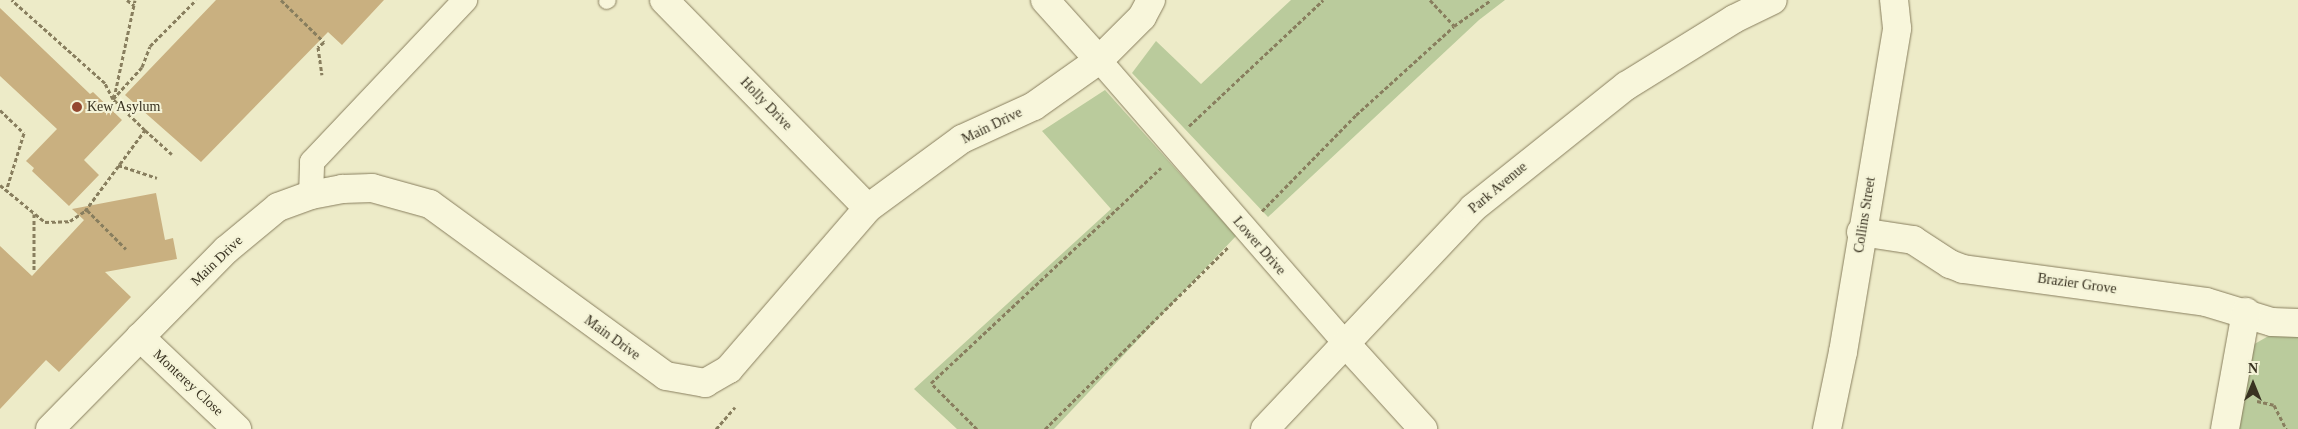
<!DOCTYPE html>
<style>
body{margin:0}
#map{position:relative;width:2298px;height:429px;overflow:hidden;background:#edebc8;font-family:Georgia,serif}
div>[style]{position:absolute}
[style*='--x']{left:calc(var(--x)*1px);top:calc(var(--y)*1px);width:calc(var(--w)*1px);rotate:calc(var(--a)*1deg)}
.green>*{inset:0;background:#bacb9c}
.building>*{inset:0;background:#c9b080}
.path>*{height:3px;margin-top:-1.5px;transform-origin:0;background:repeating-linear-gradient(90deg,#887e5e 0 4px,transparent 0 6.5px)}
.roads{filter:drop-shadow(0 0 1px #887e5e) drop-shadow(0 0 1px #887e5e)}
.service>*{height:15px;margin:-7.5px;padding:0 7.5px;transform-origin:7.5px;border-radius:7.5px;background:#f8f6db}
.pedestrian>*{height:24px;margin:-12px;padding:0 12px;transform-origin:12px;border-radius:12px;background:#f8f6db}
.minor>*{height:28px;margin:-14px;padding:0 14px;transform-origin:14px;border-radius:14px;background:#f8f6db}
.dots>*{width:14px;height:14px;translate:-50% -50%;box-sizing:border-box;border:2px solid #f4f3d7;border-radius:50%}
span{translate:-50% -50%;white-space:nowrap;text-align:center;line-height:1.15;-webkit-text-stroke:4px #f4f3d7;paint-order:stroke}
.street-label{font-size:14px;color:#393221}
.poi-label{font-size:14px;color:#393221}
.left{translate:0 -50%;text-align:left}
.north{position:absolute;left:2228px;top:359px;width:50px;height:50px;-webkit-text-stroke:4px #f4f3d7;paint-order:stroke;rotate:0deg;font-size:14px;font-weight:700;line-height:20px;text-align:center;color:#393221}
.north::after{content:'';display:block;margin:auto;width:18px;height:22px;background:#393221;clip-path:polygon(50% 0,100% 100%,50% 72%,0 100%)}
</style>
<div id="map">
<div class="green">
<i style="clip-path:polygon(1291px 0,1505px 0,1479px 20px,1268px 217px,1132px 73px,1156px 41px,1201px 84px)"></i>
<i style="clip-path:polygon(1105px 90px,1236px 236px,1054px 429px,957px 429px,914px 389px,1111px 209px,1042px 131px)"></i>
<i style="clip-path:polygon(2298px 330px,2298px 429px,2236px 429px,2251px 346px,2272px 334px)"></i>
</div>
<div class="building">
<i style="clip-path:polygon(216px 0,384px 0,342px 45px,328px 32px,201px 162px,125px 95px)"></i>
<i style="clip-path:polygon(0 8px,90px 94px,93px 92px,122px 120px,84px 160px,99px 175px,69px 206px,32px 171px,34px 168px,26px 161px,57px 129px,0 76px)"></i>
<i style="clip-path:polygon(156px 193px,165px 240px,173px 238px,177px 259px,105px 272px,131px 297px,59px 372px,46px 360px,0 409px,0 246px,32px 276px,84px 220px,72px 209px)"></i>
</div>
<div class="path">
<i style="--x:127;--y:0;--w:9;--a:36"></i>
<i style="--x:281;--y:0;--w:60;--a:44.3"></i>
<i style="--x:324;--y:42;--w:8;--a:140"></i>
<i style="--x:318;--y:47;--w:28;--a:82"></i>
<i style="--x:1430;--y:0;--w:35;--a:47"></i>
<i style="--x:114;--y:98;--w:100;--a:-77.9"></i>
<i style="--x:113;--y:99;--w:43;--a:-47.8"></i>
<i style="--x:142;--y:67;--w:22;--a:-69"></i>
<i style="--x:150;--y:46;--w:65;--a:-45"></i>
<i style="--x:0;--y:110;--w:33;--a:44"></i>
<i style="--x:24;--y:133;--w:58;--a:107.2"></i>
<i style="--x:1189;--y:126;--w:184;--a:-43.2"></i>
<i style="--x:145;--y:130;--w:36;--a:42"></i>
<i style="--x:118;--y:165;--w:41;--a:18.4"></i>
<i style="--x:0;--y:185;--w:58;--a:39.4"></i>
<i style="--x:45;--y:222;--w:25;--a:-2"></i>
<i style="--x:70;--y:221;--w:18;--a:-34"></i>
<i style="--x:85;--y:211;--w:101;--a:-53.5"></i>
<i style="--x:145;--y:130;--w:45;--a:-135.9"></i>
<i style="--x:113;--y:99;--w:18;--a:-117"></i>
<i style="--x:105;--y:83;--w:125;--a:-138.3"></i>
<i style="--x:87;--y:210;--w:55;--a:45"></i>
<i style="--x:1262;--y:211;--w:134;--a:-45.6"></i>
<i style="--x:1356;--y:115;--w:132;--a:-42.2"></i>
<i style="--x:1454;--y:26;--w:45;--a:-35.1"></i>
<i style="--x:34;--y:214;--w:57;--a:90"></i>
<i style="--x:2257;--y:401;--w:17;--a:13"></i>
<i style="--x:2274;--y:405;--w:27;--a:63"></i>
<i style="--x:716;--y:429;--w:29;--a:-49"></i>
<i style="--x:977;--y:429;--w:65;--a:-135"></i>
<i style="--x:931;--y:383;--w:315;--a:-43.1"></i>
<i style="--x:1045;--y:429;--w:260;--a:-44.8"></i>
</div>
<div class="roads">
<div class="service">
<i style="--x:606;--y:1;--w:2;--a:-27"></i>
</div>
<div class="pedestrian">
<i style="--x:1099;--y:60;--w:376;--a:49"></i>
<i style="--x:311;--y:195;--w:33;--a:-88"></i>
<i style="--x:312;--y:162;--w:223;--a:-46.6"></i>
</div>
<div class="minor">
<i style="--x:664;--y:0;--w:291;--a:45.6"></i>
<i style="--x:1045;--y:0;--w:81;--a:48"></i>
<i style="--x:1861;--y:232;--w:53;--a:8.7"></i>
<i style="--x:1913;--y:240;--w:44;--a:33"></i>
<i style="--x:1950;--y:264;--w:14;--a:21"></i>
<i style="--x:1963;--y:269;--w:245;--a:7.7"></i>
<i style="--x:2206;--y:302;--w:69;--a:16.9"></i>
<i style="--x:2272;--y:322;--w:26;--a:2"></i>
<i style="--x:140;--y:337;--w:134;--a:43.5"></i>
<i style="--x:1346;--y:344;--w:115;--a:47.8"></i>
<i style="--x:50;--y:429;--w:251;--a:-45.5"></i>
<i style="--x:226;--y:250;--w:67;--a:-39.6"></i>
<i style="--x:278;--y:207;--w:35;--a:-20"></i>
<i style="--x:311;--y:195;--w:32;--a:-11"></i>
<i style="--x:342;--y:189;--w:30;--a:-2"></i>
<i style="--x:372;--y:188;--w:60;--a:15.4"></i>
<i style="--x:430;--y:204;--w:292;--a:36.1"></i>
<i style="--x:666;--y:376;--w:40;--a:10"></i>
<i style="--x:705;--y:383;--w:28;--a:-30"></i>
<i style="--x:729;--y:369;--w:213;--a:-49.2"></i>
<i style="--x:868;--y:208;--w:117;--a:-36.3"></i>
<i style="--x:962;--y:139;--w:79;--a:-24.6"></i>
<i style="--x:1034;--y:106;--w:80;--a:-35.3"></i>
<i style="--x:1099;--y:60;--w:61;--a:-45"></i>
<i style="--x:1142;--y:17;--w:19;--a:-62"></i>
<i style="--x:1265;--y:429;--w:303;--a:-46.7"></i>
<i style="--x:1473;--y:208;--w:196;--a:-38.6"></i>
<i style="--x:1626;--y:86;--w:127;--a:-31.8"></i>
<i style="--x:1734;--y:19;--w:43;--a:-26"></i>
<i style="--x:1827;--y:429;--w:79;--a:-78.3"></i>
<i style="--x:1843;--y:352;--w:328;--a:-80.5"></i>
<i style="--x:1897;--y:28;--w:28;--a:-96"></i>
<i style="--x:2225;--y:429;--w:119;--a:-79.8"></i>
</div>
</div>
<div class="dots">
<i style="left:77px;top:107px;background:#944830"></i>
</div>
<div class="street-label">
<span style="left:766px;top:104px;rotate:46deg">Holly Drive</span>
<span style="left:992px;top:126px;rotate:-26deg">Main Drive</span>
<span style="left:1498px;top:188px;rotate:-40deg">Park Avenue</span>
<span style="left:1865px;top:215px;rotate:-81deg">Collins Street</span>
<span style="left:1259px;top:246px;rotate:49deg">Lower Drive</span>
<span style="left:217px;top:261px;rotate:-44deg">Main Drive</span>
<span style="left:2077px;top:284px;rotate:8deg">Brazier Grove</span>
<span style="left:612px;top:338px;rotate:36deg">Main Drive</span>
<span style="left:188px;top:383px;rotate:43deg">Monterey Close</span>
</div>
<div class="poi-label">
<span class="left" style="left:87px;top:107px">Kew Asylum</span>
</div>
<div class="north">N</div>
</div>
